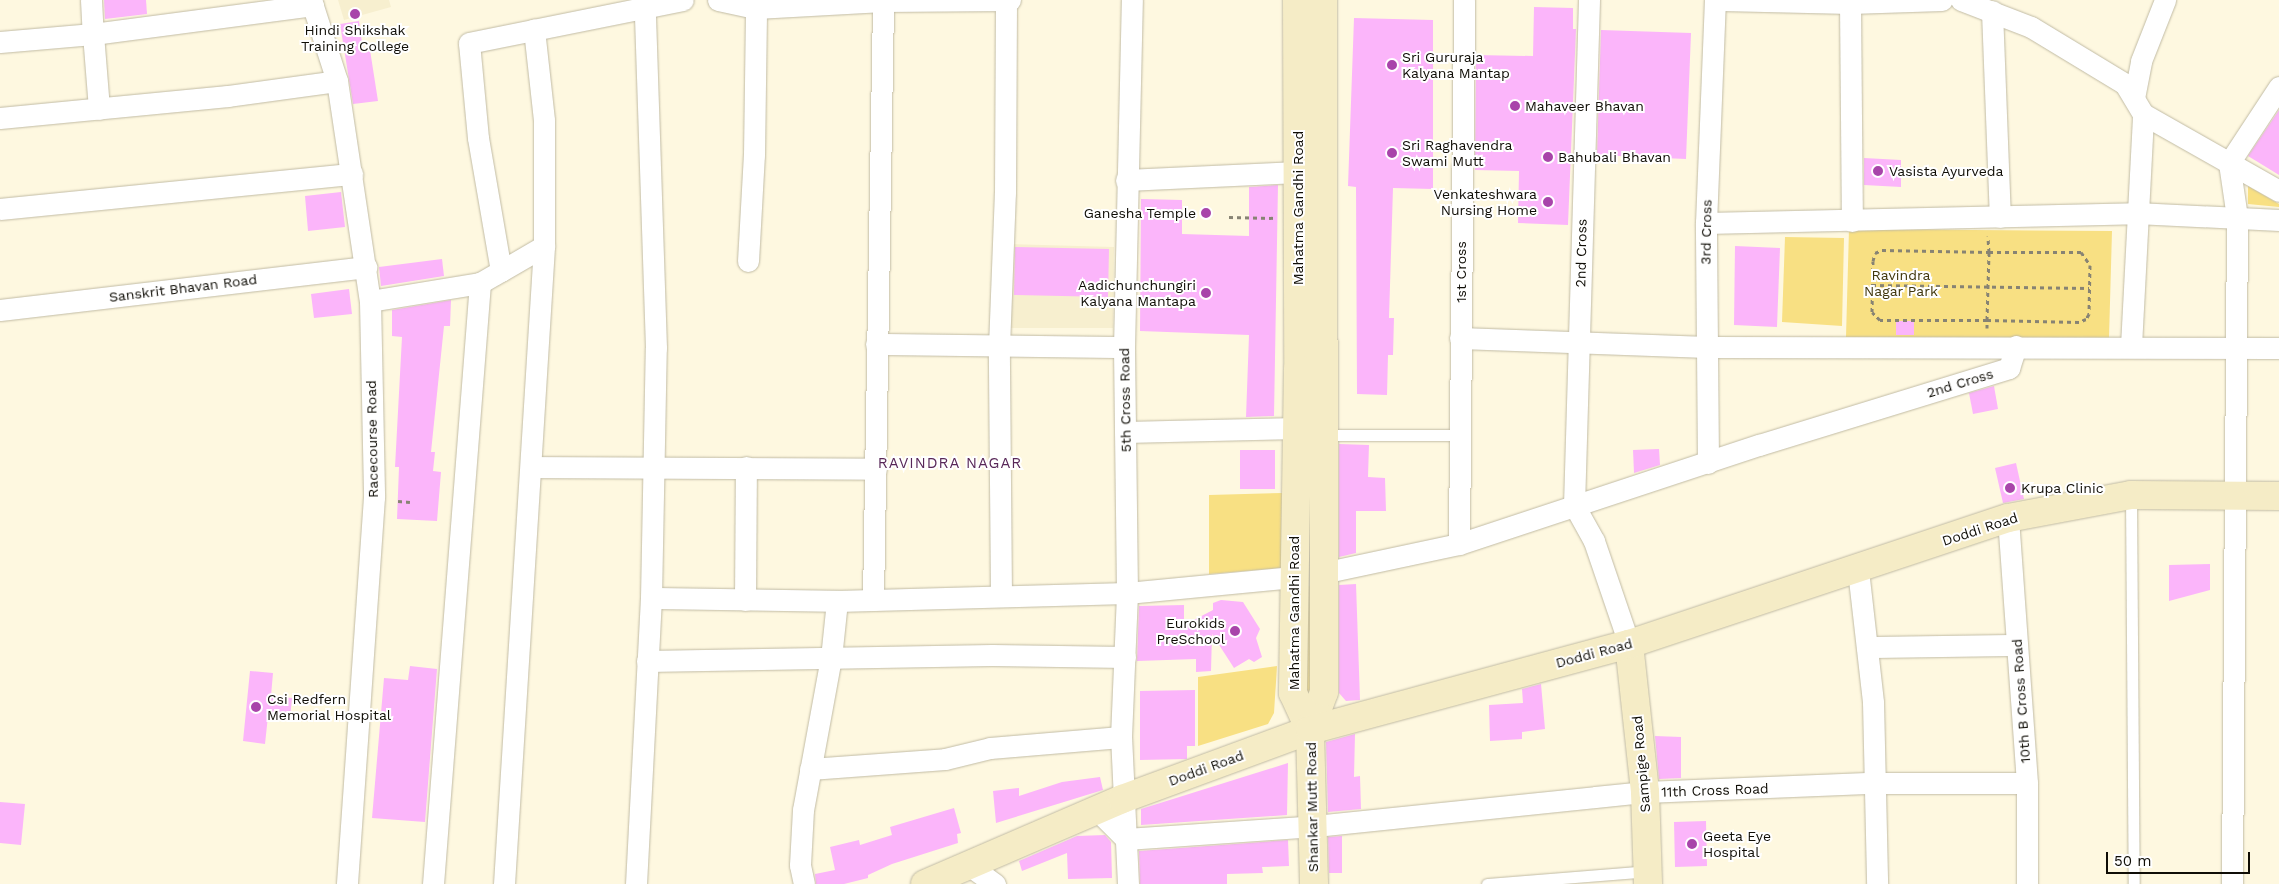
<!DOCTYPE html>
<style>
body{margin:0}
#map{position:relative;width:2279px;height:884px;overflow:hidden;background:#fef8e0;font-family:"Work Sans",sans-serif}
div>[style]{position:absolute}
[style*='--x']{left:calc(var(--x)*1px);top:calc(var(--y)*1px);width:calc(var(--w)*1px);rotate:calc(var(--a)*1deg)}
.built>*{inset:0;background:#f7efcf}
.green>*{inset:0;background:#f8e083}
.building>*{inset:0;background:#fbb5fa}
.path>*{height:3px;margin-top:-1.5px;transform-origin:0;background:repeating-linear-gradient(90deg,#878373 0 4px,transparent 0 8px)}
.roads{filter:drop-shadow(0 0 1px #c1bba4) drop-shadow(0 0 1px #c1bba4)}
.lane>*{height:11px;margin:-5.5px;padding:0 5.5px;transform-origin:5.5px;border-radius:5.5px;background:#fff}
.street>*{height:21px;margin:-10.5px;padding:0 10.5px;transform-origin:10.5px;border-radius:10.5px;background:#fff}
.secondary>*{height:28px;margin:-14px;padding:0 14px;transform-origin:14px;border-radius:14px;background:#f5ecc6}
.dots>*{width:14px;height:14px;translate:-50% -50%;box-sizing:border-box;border:2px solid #fff;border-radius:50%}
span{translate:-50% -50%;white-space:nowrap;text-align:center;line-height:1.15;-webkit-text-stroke:4px #fff;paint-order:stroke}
.poi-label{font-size:14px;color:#0f0d06}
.left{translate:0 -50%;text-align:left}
.right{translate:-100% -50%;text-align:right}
.street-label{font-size:14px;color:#0f0d06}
.park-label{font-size:14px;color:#40360c}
.neighbourhood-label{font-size:15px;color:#582758;letter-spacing:1px}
.scale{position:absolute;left:2106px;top:852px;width:144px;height:22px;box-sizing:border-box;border:2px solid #0f0d06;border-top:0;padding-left:6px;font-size:15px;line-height:18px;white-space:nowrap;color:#0f0d06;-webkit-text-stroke:4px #fff;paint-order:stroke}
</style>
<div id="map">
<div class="built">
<i style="clip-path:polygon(338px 0,389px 0,391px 7px,344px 20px)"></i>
<i style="clip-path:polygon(1008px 244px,1114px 247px,1113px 328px,1005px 328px)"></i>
</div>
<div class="green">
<i style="clip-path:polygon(2248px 186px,2279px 204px,2279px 207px,2248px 204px)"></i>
<i style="clip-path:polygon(1849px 229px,2112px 231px,2109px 338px,1846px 337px)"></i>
<i style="clip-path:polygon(1785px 237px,1844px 238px,1842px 326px,1782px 322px)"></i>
<i style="clip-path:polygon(1282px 493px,1281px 568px,1209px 574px,1209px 495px)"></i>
<i style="clip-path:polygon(1303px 586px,1314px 586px,1315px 696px,1304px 696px)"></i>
<i style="clip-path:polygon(1277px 666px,1274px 713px,1268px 724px,1198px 746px,1198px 677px)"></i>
</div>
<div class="building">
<i style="clip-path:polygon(104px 0,146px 0,147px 14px,105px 19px)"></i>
<i style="clip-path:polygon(1534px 7px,1573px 8px,1573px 29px,1576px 29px,1568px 225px,1518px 223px,1519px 171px,1475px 170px,1476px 55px,1533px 56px)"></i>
<i style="clip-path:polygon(1354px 18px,1433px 20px,1433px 189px,1393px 188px,1389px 318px,1394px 318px,1393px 355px,1388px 355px,1387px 395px,1357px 394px,1356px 187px,1348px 186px)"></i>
<i style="clip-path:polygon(359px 21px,363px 50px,370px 50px,378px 101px,353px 104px,340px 24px)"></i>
<i style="clip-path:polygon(1601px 30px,1691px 33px,1686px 159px,1597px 155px)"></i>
<i style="clip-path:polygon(2279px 110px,2279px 175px,2248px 156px)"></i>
<i style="clip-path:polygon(1864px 158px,1901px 160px,1901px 187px,1864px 185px)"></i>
<i style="clip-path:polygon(1278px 185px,1274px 416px,1246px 417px,1249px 335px,1140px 331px,1141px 199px,1182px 200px,1182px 234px,1249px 236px,1249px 187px)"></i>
<i style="clip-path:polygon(341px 192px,345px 227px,308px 231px,305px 196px)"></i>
<i style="clip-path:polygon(1735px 246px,1780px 248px,1777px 327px,1734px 325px)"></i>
<i style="clip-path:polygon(1015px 247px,1109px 249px,1108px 297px,1014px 295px)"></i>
<i style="clip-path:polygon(442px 259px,444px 276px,381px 286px,379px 267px)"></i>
<i style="clip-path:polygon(349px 289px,352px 314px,314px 318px,311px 294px)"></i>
<i style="clip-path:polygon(451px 300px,450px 326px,444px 326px,431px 452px,435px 452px,433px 471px,441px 472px,437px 521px,397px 519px,399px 467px,395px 467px,402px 337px,392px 336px,392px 310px)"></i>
<i style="clip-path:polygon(1896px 321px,1914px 321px,1914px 335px,1896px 335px)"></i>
<i style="clip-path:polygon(1994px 386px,1998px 409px,1973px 414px,1969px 393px)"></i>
<i style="clip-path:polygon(1339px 444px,1369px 445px,1368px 477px,1385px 478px,1386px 511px,1356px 511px,1356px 553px,1339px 557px)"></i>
<i style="clip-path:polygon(1659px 449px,1660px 465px,1634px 473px,1633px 450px)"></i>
<i style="clip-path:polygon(1240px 450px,1275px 450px,1275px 489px,1240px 489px)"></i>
<i style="clip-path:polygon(2016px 463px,2024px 499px,2003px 503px,1995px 468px)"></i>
<i style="clip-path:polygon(2210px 564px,2210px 590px,2169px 601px,2169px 565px)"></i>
<i style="clip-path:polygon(1356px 584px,1360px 700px,1346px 701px,1339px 693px,1339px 585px)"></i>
<i style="clip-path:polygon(1221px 600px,1243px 602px,1260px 629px,1256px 638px,1262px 657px,1254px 662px,1249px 659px,1234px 668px,1212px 634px,1211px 671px,1196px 672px,1196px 659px,1137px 661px,1139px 606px,1184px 605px,1184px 625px,1213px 610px,1213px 603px)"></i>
<i style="clip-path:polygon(410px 666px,437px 669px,425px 822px,372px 818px,384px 678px,408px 680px)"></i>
<i style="clip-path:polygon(250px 671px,273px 673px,271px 696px,292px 698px,290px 718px,268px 716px,265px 744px,243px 741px)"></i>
<i style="clip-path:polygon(1541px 684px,1545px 729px,1522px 732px,1522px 739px,1490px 741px,1489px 705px,1523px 703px,1522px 689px)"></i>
<i style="clip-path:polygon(1195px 690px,1195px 746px,1187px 746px,1187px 759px,1140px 760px,1140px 691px)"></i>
<i style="clip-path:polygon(1355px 734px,1354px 777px,1360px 776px,1361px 809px,1328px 812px,1326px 742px)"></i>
<i style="clip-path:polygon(1655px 736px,1681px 737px,1681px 778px,1659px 779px)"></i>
<i style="clip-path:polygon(1288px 763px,1287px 815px,1141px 825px,1141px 809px)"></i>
<i style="clip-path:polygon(1100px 777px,1103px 790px,996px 823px,993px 791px,1019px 788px,1019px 796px,1062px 782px)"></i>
<i style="clip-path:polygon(0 802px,25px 804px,21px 845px,0 843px)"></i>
<i style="clip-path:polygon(954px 808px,961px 833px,957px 834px,958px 843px,892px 864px,868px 875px,868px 878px,844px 884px,816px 884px,815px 874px,835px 870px,830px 847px,859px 840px,860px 845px,892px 835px,890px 827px)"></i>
<i style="clip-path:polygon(1706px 821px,1707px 866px,1675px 867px,1674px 822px)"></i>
<i style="clip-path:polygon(1105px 835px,1111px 842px,1112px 878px,1068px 879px,1067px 853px,1022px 871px,1019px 861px,1077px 836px)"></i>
<i style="clip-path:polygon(1342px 836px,1342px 873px,1329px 873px,1328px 837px)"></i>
<i style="clip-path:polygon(1288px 840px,1289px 866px,1262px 867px,1263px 873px,1227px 874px,1227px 884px,1140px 884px,1139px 851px)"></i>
</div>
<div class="path">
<i style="--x:1229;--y:217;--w:46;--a:1.2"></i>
<i style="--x:1872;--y:285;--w:217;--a:0.8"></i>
<i style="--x:1987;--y:328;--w:8;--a:-90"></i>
<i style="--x:1987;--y:320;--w:107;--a:180"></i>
<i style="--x:1880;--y:320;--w:11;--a:-135"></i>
<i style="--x:1872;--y:312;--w:51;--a:-88.9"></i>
<i style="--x:1873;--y:261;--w:8;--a:-76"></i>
<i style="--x:1875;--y:253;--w:8;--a:-23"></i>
<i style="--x:1882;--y:250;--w:107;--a:1.1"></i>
<i style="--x:1989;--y:252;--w:92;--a:0"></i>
<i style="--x:2081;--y:252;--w:16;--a:55"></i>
<i style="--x:2090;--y:265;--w:49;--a:91.2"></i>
<i style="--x:2089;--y:314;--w:6;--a:121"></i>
<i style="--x:2086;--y:319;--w:8;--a:157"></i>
<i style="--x:2079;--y:322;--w:92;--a:-178.8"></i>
<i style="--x:1987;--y:320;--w:68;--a:-88.3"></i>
<i style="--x:1989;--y:252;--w:16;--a:-94"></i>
<i style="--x:398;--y:501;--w:12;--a:5"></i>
</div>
<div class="roads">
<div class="lane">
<i style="--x:1323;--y:435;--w:135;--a:0"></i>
<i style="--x:2131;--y:495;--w:389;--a:89.6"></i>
<i style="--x:1487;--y:884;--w:161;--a:-4.6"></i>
</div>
<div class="street">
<i style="--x:91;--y:0;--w:34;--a:87"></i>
<i style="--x:93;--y:34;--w:222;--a:-7.5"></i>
<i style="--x:311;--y:0;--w:85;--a:72.2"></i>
<i style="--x:337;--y:81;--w:222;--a:81.5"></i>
<i style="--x:370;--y:301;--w:196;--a:88.8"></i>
<i style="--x:374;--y:497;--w:388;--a:94"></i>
<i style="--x:718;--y:0;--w:39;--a:12"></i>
<i style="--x:756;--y:8;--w:127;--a:-3.2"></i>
<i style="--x:883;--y:1;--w:127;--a:-0.5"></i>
<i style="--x:1589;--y:0;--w:505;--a:91.7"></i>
<i style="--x:1574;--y:505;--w:41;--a:60.9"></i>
<i style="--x:1594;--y:541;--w:109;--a:71.2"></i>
<i style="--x:1722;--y:0;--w:128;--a:1.3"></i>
<i style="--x:1850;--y:3;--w:92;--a:-1.9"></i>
<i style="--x:1961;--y:0;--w:75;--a:21.1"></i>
<i style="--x:2031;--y:27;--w:110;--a:31.2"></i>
<i style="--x:2125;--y:84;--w:35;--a:59"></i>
<i style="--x:2143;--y:114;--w:156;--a:29.5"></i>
<i style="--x:1850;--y:3;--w:218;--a:89.5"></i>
<i style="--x:1992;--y:11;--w:206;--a:87.8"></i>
<i style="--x:0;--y:42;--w:93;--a:-4.9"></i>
<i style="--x:93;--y:34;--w:75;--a:85.4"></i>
<i style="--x:2134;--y:98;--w:38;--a:-79"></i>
<i style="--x:2141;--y:61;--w:66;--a:-68.5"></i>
<i style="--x:0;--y:118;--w:229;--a:-5.5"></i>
<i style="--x:228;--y:96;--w:110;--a:-7.8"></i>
<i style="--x:2229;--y:163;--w:55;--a:81.6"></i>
<i style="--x:2237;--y:217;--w:667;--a:90.43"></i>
<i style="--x:2229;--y:163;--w:91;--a:-56.7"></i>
<i style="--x:1126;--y:180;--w:172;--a:-2.7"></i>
<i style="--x:0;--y:209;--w:354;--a:-5.7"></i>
<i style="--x:1706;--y:223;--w:430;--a:-1.3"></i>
<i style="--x:2136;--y:213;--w:143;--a:2.8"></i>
<i style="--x:748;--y:261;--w:106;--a:-86.8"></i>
<i style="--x:754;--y:155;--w:147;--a:-89.2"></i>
<i style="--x:501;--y:271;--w:50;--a:-30.2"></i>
<i style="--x:370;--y:301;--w:111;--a:-9.3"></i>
<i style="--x:480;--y:283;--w:24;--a:-30"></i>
<i style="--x:501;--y:271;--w:135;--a:-99.8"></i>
<i style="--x:478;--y:138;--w:95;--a:-95.4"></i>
<i style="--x:469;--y:43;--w:218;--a:-11.4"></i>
<i style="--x:0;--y:310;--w:369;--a:-6.7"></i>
<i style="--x:1460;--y:338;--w:247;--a:2.1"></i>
<i style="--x:1707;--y:347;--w:572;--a:0.1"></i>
<i style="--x:876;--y:344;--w:248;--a:0.7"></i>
<i style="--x:2131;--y:346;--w:232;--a:-87"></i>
<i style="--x:1125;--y:432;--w:172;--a:-1.3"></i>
<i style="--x:1708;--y:463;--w:240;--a:-90.5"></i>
<i style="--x:1706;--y:223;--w:223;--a:-87.7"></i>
<i style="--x:531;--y:467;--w:345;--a:0.3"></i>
<i style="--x:2008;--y:518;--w:266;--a:85.9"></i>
<i style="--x:2027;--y:783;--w:101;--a:90"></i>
<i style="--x:1459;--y:544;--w:544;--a:-89.47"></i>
<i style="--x:1858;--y:570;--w:133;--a:83.5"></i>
<i style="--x:1873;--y:702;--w:182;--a:88.7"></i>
<i style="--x:1322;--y:573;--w:140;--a:-12"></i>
<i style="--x:1459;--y:544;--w:316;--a:-18.3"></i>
<i style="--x:1759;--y:445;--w:262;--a:-17.1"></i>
<i style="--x:2009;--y:368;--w:23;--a:-72"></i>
<i style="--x:1001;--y:596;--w:249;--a:-90.5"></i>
<i style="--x:999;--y:347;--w:154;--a:-87.8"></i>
<i style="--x:1005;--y:193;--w:193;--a:-89.7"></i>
<i style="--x:651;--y:598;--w:186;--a:0.9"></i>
<i style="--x:745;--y:600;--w:133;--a:-89.6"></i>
<i style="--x:873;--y:600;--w:599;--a:-89.04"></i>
<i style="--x:1867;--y:647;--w:150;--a:-0.8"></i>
<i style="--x:647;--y:661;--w:345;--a:-1"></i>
<i style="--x:992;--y:655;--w:133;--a:0.9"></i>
<i style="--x:810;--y:769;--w:135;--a:-4.2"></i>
<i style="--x:945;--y:759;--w:46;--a:-13.7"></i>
<i style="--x:990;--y:748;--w:131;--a:-4.8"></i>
<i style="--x:1097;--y:810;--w:41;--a:45"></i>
<i style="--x:1126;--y:839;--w:189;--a:-3.9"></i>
<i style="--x:1315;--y:826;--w:332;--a:-5.9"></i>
<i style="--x:1645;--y:792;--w:228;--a:-2.3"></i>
<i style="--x:1873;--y:783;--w:154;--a:0"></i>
<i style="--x:970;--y:866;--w:31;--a:36"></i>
<i style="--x:433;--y:884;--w:603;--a:-85.53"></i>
<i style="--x:504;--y:884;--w:639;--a:-86.41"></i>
<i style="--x:544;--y:246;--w:126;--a:-90"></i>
<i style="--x:544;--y:120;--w:91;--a:-96.3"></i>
<i style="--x:636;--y:884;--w:286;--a:-87"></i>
<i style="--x:651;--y:598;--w:250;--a:-88.9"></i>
<i style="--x:656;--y:348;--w:340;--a:-91.9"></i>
<i style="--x:804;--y:884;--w:19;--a:-102"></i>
<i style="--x:800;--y:865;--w:55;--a:-86.9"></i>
<i style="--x:803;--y:810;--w:155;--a:-79.6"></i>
<i style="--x:831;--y:658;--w:57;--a:-84"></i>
<i style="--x:837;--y:601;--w:290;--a:-1.6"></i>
<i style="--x:1127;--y:593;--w:167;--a:-5.5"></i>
<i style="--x:1128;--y:884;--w:147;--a:-92.7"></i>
<i style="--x:1121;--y:737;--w:144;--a:-87.6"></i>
<i style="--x:1127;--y:593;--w:246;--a:-90.7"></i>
<i style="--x:1124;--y:347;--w:347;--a:-88.7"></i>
</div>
<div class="secondary">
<i style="--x:1297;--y:0;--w:369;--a:89.8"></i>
<i style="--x:1298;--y:369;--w:324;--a:90.9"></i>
<i style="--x:1293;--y:693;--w:41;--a:65.3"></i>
<i style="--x:1310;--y:730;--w:154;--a:88.5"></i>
<i style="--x:1629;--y:644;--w:149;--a:83.8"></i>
<i style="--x:1645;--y:792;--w:92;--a:88.1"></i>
<i style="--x:1310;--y:730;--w:40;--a:-69.8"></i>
<i style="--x:1324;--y:692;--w:692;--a:-90.08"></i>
<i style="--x:925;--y:884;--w:215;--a:-23.3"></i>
<i style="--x:1122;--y:799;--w:200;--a:-20.2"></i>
<i style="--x:1310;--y:730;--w:330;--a:-15.1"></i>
<i style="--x:1629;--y:644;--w:399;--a:-18.4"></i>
<i style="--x:2008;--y:518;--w:125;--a:-10.6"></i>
<i style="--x:2131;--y:495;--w:148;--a:0.4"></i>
</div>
</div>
<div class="dots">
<i style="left:355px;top:14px;background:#a844aa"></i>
<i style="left:1392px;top:65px;background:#a844aa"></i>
<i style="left:1515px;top:106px;background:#a844aa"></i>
<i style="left:1392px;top:153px;background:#a844aa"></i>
<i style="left:1548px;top:157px;background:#a844aa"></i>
<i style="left:1878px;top:171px;background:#a844aa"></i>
<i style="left:1548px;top:202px;background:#a844aa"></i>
<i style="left:1206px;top:213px;background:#a844aa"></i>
<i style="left:1206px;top:293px;background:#a844aa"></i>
<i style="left:2010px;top:488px;background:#a844aa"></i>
<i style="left:1235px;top:631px;background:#a844aa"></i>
<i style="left:256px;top:707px;background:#a844aa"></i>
<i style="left:1692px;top:844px;background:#a844aa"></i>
</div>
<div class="poi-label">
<span style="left:355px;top:38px">Hindi Shikshak<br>Training College</span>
<span class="left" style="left:1402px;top:65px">Sri Gururaja<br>Kalyana Mantap</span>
<span class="left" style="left:1525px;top:106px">Mahaveer Bhavan</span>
<span class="left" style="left:1402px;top:153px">Sri Raghavendra<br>Swami Mutt</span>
<span class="left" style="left:1558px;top:157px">Bahubali Bhavan</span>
<span class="left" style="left:1889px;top:171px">Vasista Ayurveda</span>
<span class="right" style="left:1537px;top:202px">Venkateshwara<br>Nursing Home</span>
<span class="right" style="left:1196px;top:213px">Ganesha Temple</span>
<span class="right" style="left:1196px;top:293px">Aadichunchungiri<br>Kalyana Mantapa</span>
<span class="left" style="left:2021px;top:488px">Krupa Clinic</span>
<span class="right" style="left:1225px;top:631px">Eurokids<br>PreSchool</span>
<span class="left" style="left:267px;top:707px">Csi Redfern<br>Memorial Hospital</span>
<span class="left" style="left:1703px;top:844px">Geeta Eye<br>Hospital</span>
</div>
<div class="street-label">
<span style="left:1298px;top:208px;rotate:-90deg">Mahatma Gandhi Road</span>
<span style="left:1706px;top:232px;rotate:-89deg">3rd Cross</span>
<span style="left:1581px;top:253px;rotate:-89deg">2nd Cross</span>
<span style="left:1461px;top:272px;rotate:-90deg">1st Cross</span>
<span style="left:183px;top:288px;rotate:-7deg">Sanskrit Bhavan Road</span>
<span style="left:1960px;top:383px;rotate:-17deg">2nd Cross</span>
<span style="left:1125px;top:400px;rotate:-91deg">5th Cross Road</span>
<span style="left:372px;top:439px;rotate:-91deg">Racecourse Road</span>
<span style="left:1980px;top:529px;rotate:-18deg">Doddi Road</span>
<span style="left:1294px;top:613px;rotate:-90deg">Mahatma Gandhi Road</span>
<span style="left:1594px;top:653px;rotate:-15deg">Doddi Road</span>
<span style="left:2021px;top:701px;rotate:-94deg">10th B Cross Road</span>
<span style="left:1641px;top:764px;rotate:-95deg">Sampige Road</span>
<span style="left:1206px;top:768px;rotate:-20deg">Doddi Road</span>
<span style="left:1715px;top:790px;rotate:-2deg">11th Cross Road</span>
<span style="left:1312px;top:807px;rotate:-91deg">Shankar Mutt Road</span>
</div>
<div class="park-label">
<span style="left:1901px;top:283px">Ravindra<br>Nagar Park</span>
</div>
<div class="neighbourhood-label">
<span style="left:950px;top:464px">RAVINDRA NAGAR</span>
</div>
<div class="scale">50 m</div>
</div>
